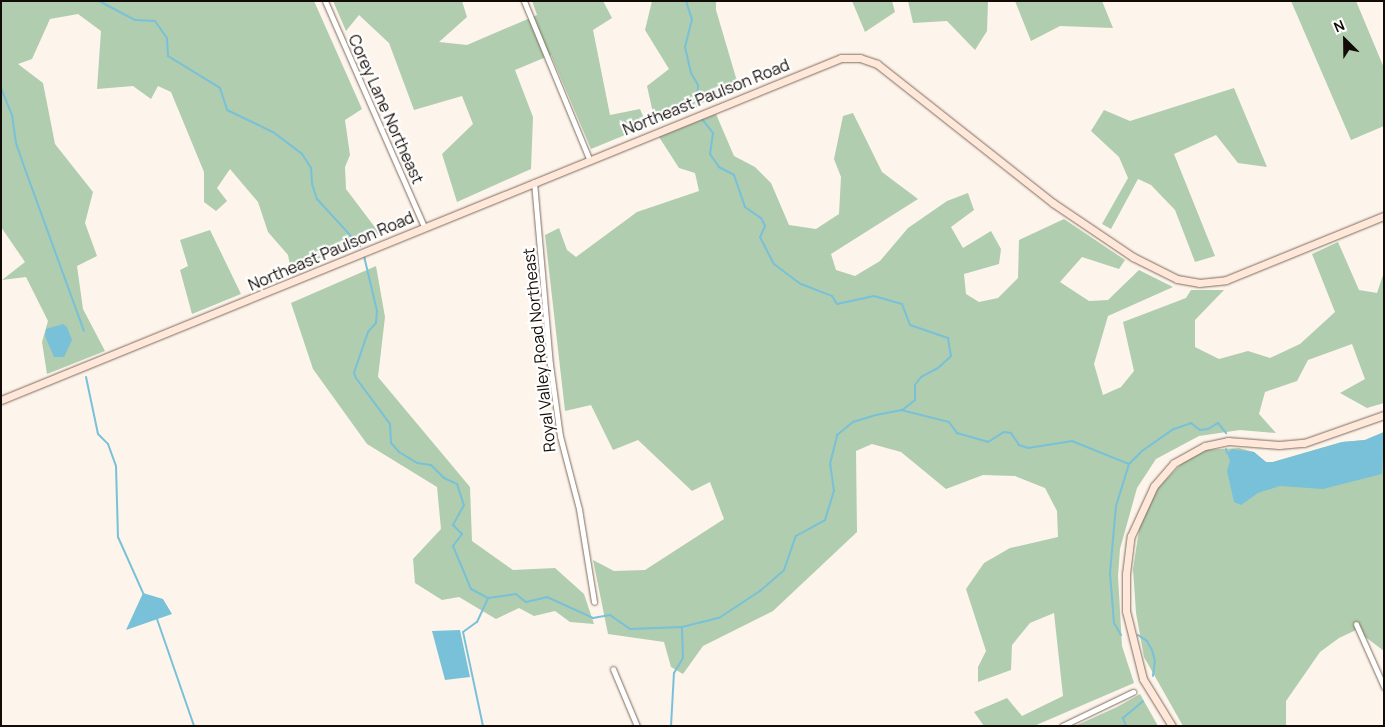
<!DOCTYPE html>
<style>
body{margin:0}
#map{position:relative;width:1385px;height:727px;overflow:hidden;background:#fdf4ec;font-family:Manrope,sans-serif}
div>[style]{position:absolute}
[style*='--x']{left:calc(var(--x)*1px);top:calc(var(--y)*1px);width:calc(var(--w)*1px);rotate:calc(var(--a)*1deg)}
.green>*{inset:0;background:#b0cdaf}
.water>*{inset:0;background:#78c1d8}
.stream>*{height:2px;margin:-1px;padding:0 1px;transform-origin:1px;border-radius:1px;background:#78c1d8}
.roads{filter:drop-shadow(0 0 1px #7f6b5a) drop-shadow(0 0 1px #7f6b5a)}
.street>*{height:5px;margin:-2.5px;padding:0 2.5px;transform-origin:2.5px;border-radius:2.5px;background:#fff}
.secondary>*{height:7px;margin:-3.5px;padding:0 3.5px;transform-origin:3.5px;border-radius:3.5px;background:#ffe8da}
span{translate:-50% -50%;white-space:nowrap;text-align:center;line-height:1.15;-webkit-text-stroke:4.5px #fff;paint-order:stroke}
.street-label{font-size:16px;color:#130b06}
.frame{position:absolute;inset:0;border:2px solid #130b06;pointer-events:none}
.north{position:absolute;left:1320px;top:15px;width:50px;height:50px;-webkit-text-stroke:4px #fff;paint-order:stroke;rotate:337deg;font-size:14px;font-weight:700;line-height:20px;text-align:center;color:#130b06}
.north::after{content:'';display:block;margin:auto;width:18px;height:22px;background:#130b06;clip-path:polygon(50% 0,100% 100%,50% 72%,0 100%)}
</style>
<div id="map">
<div class="green">
<i style="clip-path:polygon(1px 1px,314px 1px,362px 109px,345px 120px,350px 155px,345px 167px,346px 189px,380px 234px,291px 270px,288px 255px,268px 232px,258px 202px,230px 169px,217px 188px,227px 201px,216px 211px,204px 202px,204px 172px,171px 92px,158px 86px,151px 99px,133px 86px,97px 89px,101px 31px,78px 14px,50px 19px,32px 59px,18px 64px,43px 83px,55px 144px,93px 192px,85px 223px,97px 256px,77px 266px,83px 309px,105px 351px,47px 374px,42px 342px,48px 321px,26px 277px,2px 280px,25px 262px,1px 227px)"></i>
<i style="clip-path:polygon(333px 1px,462px 1px,467px 17px,439px 42px,467px 45px,537px 15px,532px 1px,603px 1px,612px 18px,593px 30px,610px 115px,640px 109px,647px 126px,591px 149px,551px 55px,515px 70px,533px 117px,531px 169px,457px 202px,442px 154px,473px 124px,462px 96px,414px 110px,389px 43px,359px 15px,346px 31px)"></i>
<i style="clip-path:polygon(652px 1px,716px 1px,716px 10px,739px 88px,655px 122px,647px 86px,669px 69px,645px 30px)"></i>
<i style="clip-path:polygon(892px 1px,895px 12px,865px 32px,852px 1px)"></i>
<i style="clip-path:polygon(908px 1px,988px 1px,987px 31px,975px 50px,947px 21px,913px 23px)"></i>
<i style="clip-path:polygon(1015px 1px,1102px 1px,1113px 28px,1060px 26px,1031px 41px)"></i>
<i style="clip-path:polygon(1291px 1px,1356px 1px,1384px 68px,1384px 126px,1351px 140px)"></i>
<i style="clip-path:polygon(1234px 88px,1267px 167px,1238px 163px,1216px 135px,1174px 154px,1215px 256px,1195px 262px,1175px 210px,1151px 185px,1138px 179px,1111px 229px,1102px 224px,1128px 178px,1119px 157px,1091px 131px,1104px 110px,1130px 121px)"></i>
<i style="clip-path:polygon(853px 113px,882px 172px,918px 199px,831px 254px,836px 270px,855px 276px,880px 261px,908px 228px,947px 201px,968px 193px,974px 210px,951px 227px,963px 248px,991px 231px,1001px 249px,999px 264px,964px 274px,966px 294px,979px 302px,998px 298px,1018px 278px,1019px 240px,1064px 219px,1125px 260px,1119px 269px,1082px 257px,1060px 282px,1089px 301px,1108px 300px,1139px 270px,1173px 287px,1108px 316px,1094px 364px,1103px 395px,1121px 387px,1134px 371px,1123px 322px,1186px 298px,1191px 290px,1224px 290px,1195px 320px,1195px 347px,1219px 359px,1248px 351px,1270px 358px,1300px 344px,1335px 312px,1312px 254px,1338px 242px,1359px 290px,1377px 293px,1384px 272px,1384px 403px,1367px 408px,1340px 393px,1365px 379px,1352px 344px,1308px 360px,1297px 381px,1265px 392px,1259px 414px,1276px 433px,1240px 430px,1199px 436px,1156px 459px,1137px 488px,1120px 549px,1118px 576px,1122px 646px,1134px 683px,1034px 726px,984px 726px,974px 712px,1007px 698px,1022px 716px,1063px 696px,1054px 613px,1030px 623px,1012px 645px,1011px 670px,978px 682px,978px 667px,986px 651px,966px 589px,984px 563px,1010px 548px,1058px 537px,1057px 511px,1045px 488px,1015px 476px,983px 475px,946px 489px,901px 452px,872px 444px,856px 451px,857px 532px,773px 611px,703px 646px,683px 674px,671px 667px,664px 642px,608px 634px,593px 560px,614px 571px,645px 570px,724px 519px,710px 482px,692px 491px,638px 440px,613px 450px,591px 405px,565px 411px,545px 235px,559px 228px,567px 250px,576px 257px,637px 212px,699px 191px,695px 173px,679px 168px,659px 137px,716px 114px,734px 156px,755px 167px,771px 183px,789px 225px,816px 229px,839px 214px,841px 177px,834px 159px,843px 116px)"></i>
<i style="clip-path:polygon(210px 230px,241px 294px,192px 314px,180px 270px,188px 266px,180px 240px)"></i>
<i style="clip-path:polygon(376px 266px,385px 317px,378px 377px,470px 487px,472px 541px,513px 570px,555px 568px,584px 594px,594px 624px,570px 622px,555px 611px,534px 616px,519px 608px,496px 619px,459px 597px,442px 600px,415px 583px,413px 559px,441px 529px,437px 487px,367px 444px,313px 369px,291px 303px)"></i>
<i style="clip-path:polygon(1384px 432px,1384px 651px,1356px 630px,1339px 638px,1320px 652px,1286px 701px,1286px 726px,1183px 726px,1144px 657px,1136px 613px,1133px 569px,1140px 524px,1158px 488px,1187px 458px,1204px 450px,1239px 448px,1254px 452px,1266px 462px,1273px 462px,1342px 442px,1365px 440px)"></i>
<i style="clip-path:polygon(1140px 694px,1158px 726px,1075px 726px,1117px 707px)"></i>
</div>
<div class="water">
<i style="clip-path:polygon(63px 324px,67px 327px,72px 340px,64px 357px,54px 357px,45px 336px,46px 329px)"></i>
<i style="clip-path:polygon(1384px 432px,1382px 474px,1323px 489px,1280px 486px,1258px 493px,1241px 505px,1234px 502px,1227px 471px,1230px 461px,1227px 453px,1232px 449px,1254px 452px,1266px 462px,1273px 462px,1342px 442px,1365px 440px)"></i>
<i style="clip-path:polygon(143px 593px,163px 599px,172px 614px,126px 630px)"></i>
<i style="clip-path:polygon(460px 630px,470px 677px,445px 680px,432px 631px)"></i>
</div>
<div class="stream">
<i style="--x:99;--y:1;--w:41;--a:27.8"></i>
<i style="--x:135;--y:20;--w:20;--a:3"></i>
<i style="--x:155;--y:21;--w:21;--a:55"></i>
<i style="--x:167;--y:38;--w:18;--a:87"></i>
<i style="--x:168;--y:56;--w:61;--a:31.6"></i>
<i style="--x:220;--y:88;--w:23;--a:72"></i>
<i style="--x:227;--y:110;--w:51;--a:25.6"></i>
<i style="--x:273;--y:132;--w:36;--a:37"></i>
<i style="--x:302;--y:154;--w:17;--a:57"></i>
<i style="--x:311;--y:168;--w:16;--a:86"></i>
<i style="--x:312;--y:184;--w:16;--a:72"></i>
<i style="--x:317;--y:199;--w:64;--a:47.5"></i>
<i style="--x:686;--y:1;--w:19;--a:72"></i>
<i style="--x:692;--y:19;--w:29;--a:104"></i>
<i style="--x:685;--y:47;--w:27;--a:77"></i>
<i style="--x:691;--y:73;--w:14;--a:60"></i>
<i style="--x:698;--y:85;--w:22;--a:93"></i>
<i style="--x:1;--y:88;--w:29;--a:68"></i>
<i style="--x:12;--y:115;--w:28;--a:82"></i>
<i style="--x:16;--y:143;--w:28;--a:71"></i>
<i style="--x:25;--y:169;--w:172;--a:70"></i>
<i style="--x:702;--y:119;--w:18;--a:52"></i>
<i style="--x:713;--y:133;--w:21;--a:98"></i>
<i style="--x:710;--y:154;--w:16;--a:55"></i>
<i style="--x:719;--y:167;--w:17;--a:28"></i>
<i style="--x:734;--y:175;--w:34;--a:71"></i>
<i style="--x:745;--y:207;--w:19;--a:35"></i>
<i style="--x:761;--y:218;--w:9;--a:63"></i>
<i style="--x:765;--y:226;--w:12;--a:114"></i>
<i style="--x:760;--y:237;--w:30;--a:63"></i>
<i style="--x:774;--y:264;--w:34;--a:37"></i>
<i style="--x:801;--y:284;--w:33;--a:21"></i>
<i style="--x:832;--y:296;--w:9;--a:58"></i>
<i style="--x:837;--y:304;--w:38;--a:-12"></i>
<i style="--x:874;--y:296;--w:29;--a:16"></i>
<i style="--x:902;--y:304;--w:22;--a:69"></i>
<i style="--x:910;--y:325;--w:40;--a:18.9"></i>
<i style="--x:948;--y:338;--w:18;--a:81"></i>
<i style="--x:951;--y:356;--w:18;--a:137"></i>
<i style="--x:938;--y:368;--w:19;--a:152"></i>
<i style="--x:921;--y:377;--w:10;--a:127"></i>
<i style="--x:915;--y:385;--w:15;--a:90"></i>
<i style="--x:915;--y:400;--w:16;--a:142"></i>
<i style="--x:364;--y:256;--w:57;--a:76.7"></i>
<i style="--x:377;--y:311;--w:12;--a:95"></i>
<i style="--x:376;--y:323;--w:12;--a:132"></i>
<i style="--x:368;--y:332;--w:43;--a:108.9"></i>
<i style="--x:354;--y:373;--w:5;--a:68"></i>
<i style="--x:356;--y:378;--w:57;--a:53.5"></i>
<i style="--x:390;--y:424;--w:19;--a:87"></i>
<i style="--x:391;--y:443;--w:12;--a:48"></i>
<i style="--x:399;--y:452;--w:21;--a:31"></i>
<i style="--x:417;--y:463;--w:14;--a:8"></i>
<i style="--x:431;--y:465;--w:18;--a:45"></i>
<i style="--x:444;--y:478;--w:14;--a:25"></i>
<i style="--x:457;--y:484;--w:22;--a:72"></i>
<i style="--x:464;--y:505;--w:23;--a:119"></i>
<i style="--x:453;--y:525;--w:13;--a:45"></i>
<i style="--x:462;--y:534;--w:15;--a:127"></i>
<i style="--x:453;--y:546;--w:47;--a:67.3"></i>
<i style="--x:471;--y:589;--w:19;--a:28"></i>
<i style="--x:488;--y:598;--w:28;--a:-8"></i>
<i style="--x:516;--y:594;--w:13;--a:39"></i>
<i style="--x:526;--y:602;--w:22;--a:-13"></i>
<i style="--x:547;--y:597;--w:51;--a:24.5"></i>
<i style="--x:593;--y:618;--w:17;--a:-10"></i>
<i style="--x:610;--y:615;--w:24;--a:35"></i>
<i style="--x:630;--y:629;--w:52;--a:-2.2"></i>
<i style="--x:682;--y:627;--w:38;--a:-14"></i>
<i style="--x:719;--y:618;--w:49;--a:-33.4"></i>
<i style="--x:760;--y:591;--w:32;--a:-41"></i>
<i style="--x:784;--y:570;--w:36;--a:-71"></i>
<i style="--x:796;--y:536;--w:33;--a:-29"></i>
<i style="--x:825;--y:520;--w:30;--a:-73"></i>
<i style="--x:834;--y:491;--w:27;--a:-98"></i>
<i style="--x:830;--y:464;--w:30;--a:-76"></i>
<i style="--x:837;--y:435;--w:21;--a:-39"></i>
<i style="--x:853;--y:422;--w:24;--a:-17"></i>
<i style="--x:876;--y:415;--w:25;--a:-11"></i>
<i style="--x:901;--y:410;--w:49;--a:14"></i>
<i style="--x:949;--y:422;--w:14;--a:54"></i>
<i style="--x:957;--y:433;--w:32;--a:16"></i>
<i style="--x:988;--y:442;--w:19;--a:-32"></i>
<i style="--x:1004;--y:432;--w:7;--a:8"></i>
<i style="--x:1011;--y:433;--w:14;--a:56"></i>
<i style="--x:1019;--y:445;--w:9;--a:18"></i>
<i style="--x:1028;--y:448;--w:45;--a:-9"></i>
<i style="--x:1072;--y:441;--w:61;--a:22"></i>
<i style="--x:86;--y:377;--w:58;--a:78.1"></i>
<i style="--x:98;--y:434;--w:14;--a:45"></i>
<i style="--x:108;--y:444;--w:23;--a:70"></i>
<i style="--x:116;--y:466;--w:71;--a:88.4"></i>
<i style="--x:118;--y:537;--w:64;--a:65.9"></i>
<i style="--x:1226;--y:449;--w:4;--a:76"></i>
<i style="--x:1129;--y:464;--w:18;--a:-45"></i>
<i style="--x:1142;--y:451;--w:39;--a:-35"></i>
<i style="--x:1174;--y:429;--w:18;--a:-19"></i>
<i style="--x:1191;--y:423;--w:11;--a:38"></i>
<i style="--x:1200;--y:430;--w:8;--a:-7"></i>
<i style="--x:1208;--y:429;--w:12;--a:-31"></i>
<i style="--x:1218;--y:423;--w:13;--a:51"></i>
<i style="--x:157;--y:619;--w:113;--a:70.9"></i>
<i style="--x:1121;--y:635;--w:14;--a:-120"></i>
<i style="--x:1114;--y:623;--w:50;--a:-94.6"></i>
<i style="--x:1110;--y:573;--w:67;--a:-84.9"></i>
<i style="--x:1116;--y:506;--w:44;--a:-72.8"></i>
<i style="--x:1138;--y:635;--w:11;--a:34"></i>
<i style="--x:1147;--y:641;--w:10;--a:61"></i>
<i style="--x:1152;--y:650;--w:11;--a:75"></i>
<i style="--x:1155;--y:661;--w:15;--a:98"></i>
<i style="--x:483;--y:726;--w:96;--a:-102"></i>
<i style="--x:463;--y:632;--w:17;--a:-36"></i>
<i style="--x:477;--y:622;--w:26;--a:-65"></i>
<i style="--x:671;--y:726;--w:53;--a:-86.8"></i>
<i style="--x:674;--y:673;--w:17;--a:-59"></i>
<i style="--x:683;--y:658;--w:30;--a:-92"></i>
<i style="--x:1126;--y:726;--w:9;--a:-111"></i>
<i style="--x:1123;--y:718;--w:26;--a:-40"></i>
</div>
<div class="roads">
<div class="street">
<i style="--x:325;--y:1;--w:247;--a:66.3"></i>
<i style="--x:524;--y:1;--w:171;--a:67.6"></i>
<i style="--x:534;--y:182;--w:183;--a:85"></i>
<i style="--x:550;--y:364;--w:73;--a:82.1"></i>
<i style="--x:560;--y:436;--w:75;--a:75.4"></i>
<i style="--x:579;--y:509;--w:94;--a:80.8"></i>
<i style="--x:1356;--y:624;--w:69;--a:66"></i>
<i style="--x:613;--y:669;--w:62;--a:67.2"></i>
<i style="--x:1062;--y:726;--w:79;--a:-25.6"></i>
</div>
<div class="secondary">
<i style="--x:1;--y:400;--w:907;--a:-22.15"></i>
<i style="--x:841;--y:58;--w:19;--a:0"></i>
<i style="--x:860;--y:58;--w:18;--a:19"></i>
<i style="--x:877;--y:64;--w:224;--a:38.3"></i>
<i style="--x:1053;--y:203;--w:97;--a:34"></i>
<i style="--x:1133;--y:257;--w:49;--a:26.6"></i>
<i style="--x:1177;--y:279;--w:22;--a:10"></i>
<i style="--x:1199;--y:283;--w:27;--a:-6"></i>
<i style="--x:1226;--y:280;--w:170;--a:-22.1"></i>
<i style="--x:1172;--y:726;--w:55;--a:-121.7"></i>
<i style="--x:1143;--y:679;--w:70;--a:-104"></i>
<i style="--x:1126;--y:611;--w:37;--a:-90"></i>
<i style="--x:1126;--y:574;--w:38;--a:-83"></i>
<i style="--x:1131;--y:536;--w:55;--a:-65.3"></i>
<i style="--x:1154;--y:486;--w:30;--a:-49"></i>
<i style="--x:1174;--y:463;--w:35;--a:-29"></i>
<i style="--x:1205;--y:446;--w:24;--a:-12"></i>
<i style="--x:1228;--y:441;--w:51;--a:4.5"></i>
<i style="--x:1279;--y:445;--w:25;--a:-5"></i>
<i style="--x:1304;--y:443;--w:85;--a:-19.3"></i>
</div>
</div>
<div class="street-label">
<span style="left:706px;top:97px;rotate:-22deg">Northeast Paulson Road</span>
<span style="left:386px;top:109px;rotate:66deg">Corey Lane Northeast</span>
<span style="left:331px;top:251px;rotate:-23deg">Northeast Paulson Road</span>
<span style="left:539px;top:350px;rotate:-96deg">Royal Valley Road Northeast</span>
</div>
<div class="frame"></div>
<div class="north">N</div>
</div>
